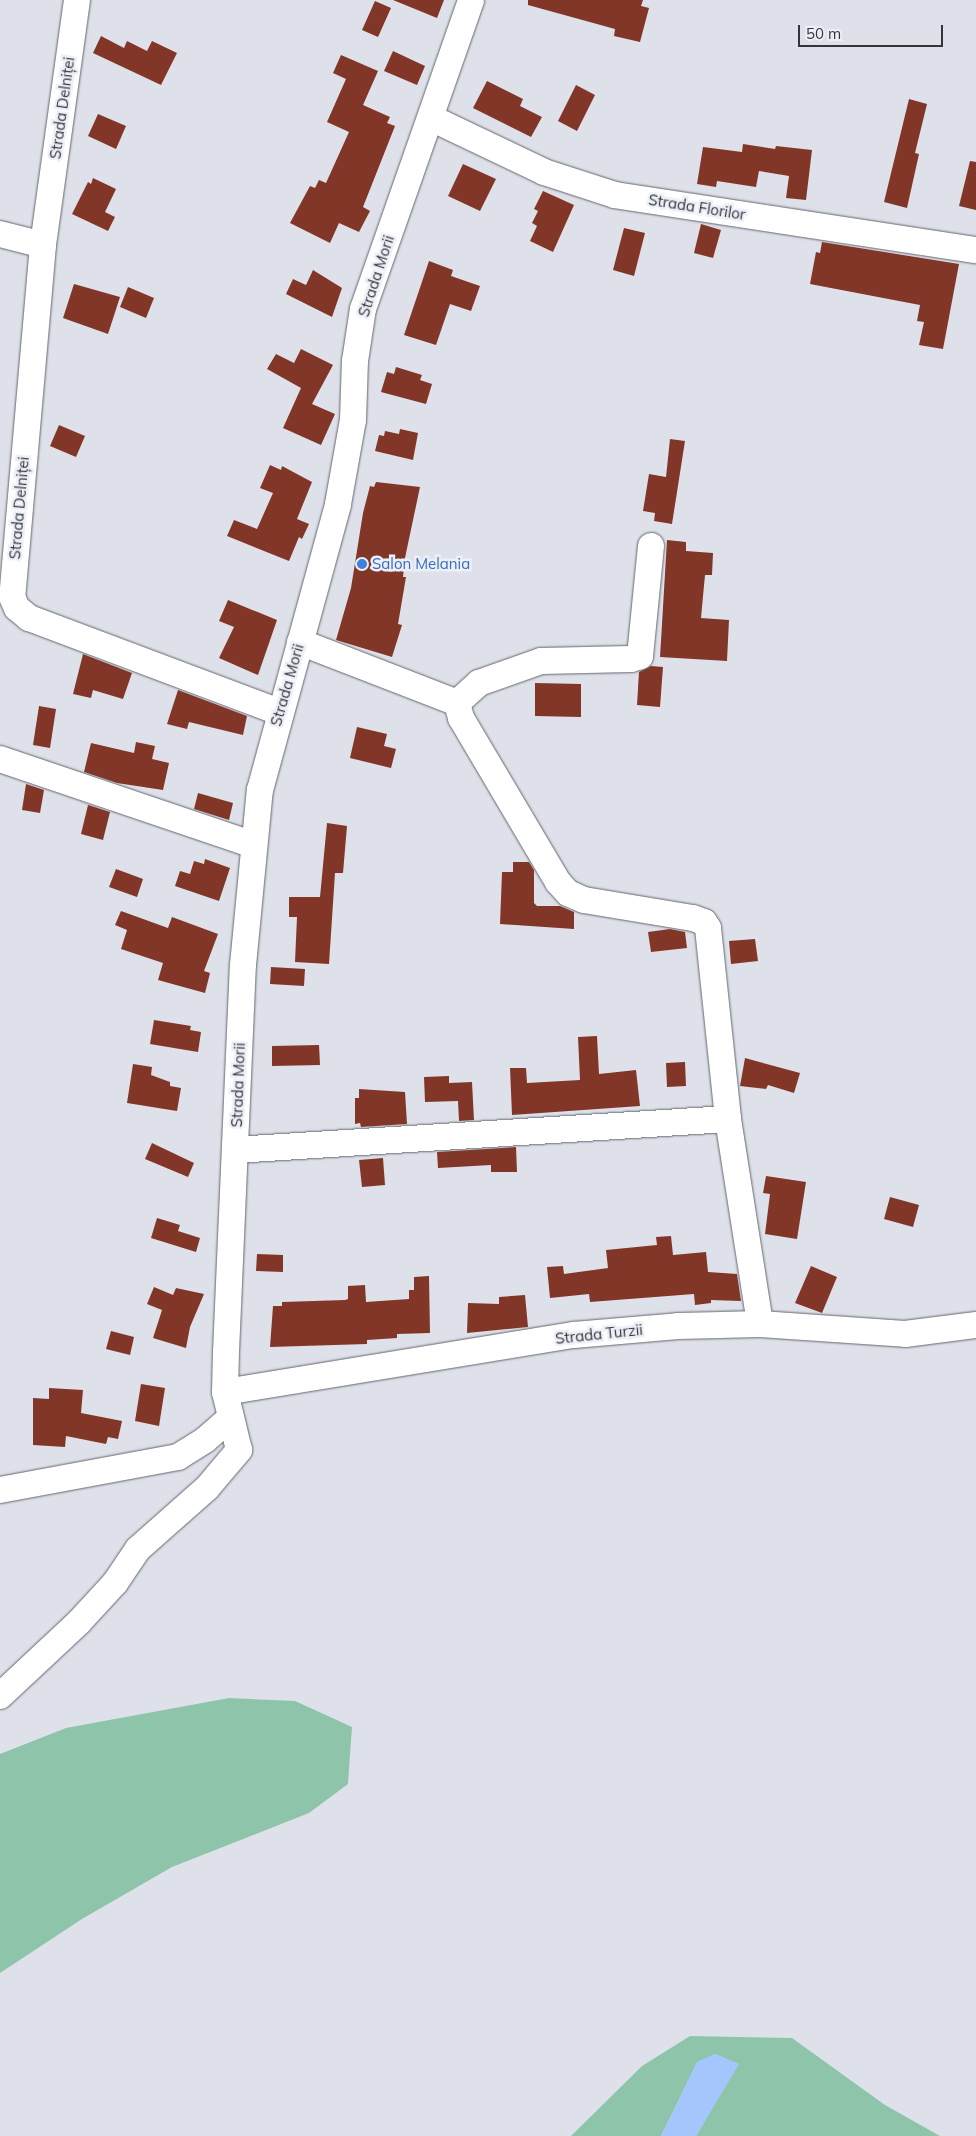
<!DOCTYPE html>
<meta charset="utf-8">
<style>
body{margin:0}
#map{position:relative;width:976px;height:2136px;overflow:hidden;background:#dfe1ea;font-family:Mulish,sans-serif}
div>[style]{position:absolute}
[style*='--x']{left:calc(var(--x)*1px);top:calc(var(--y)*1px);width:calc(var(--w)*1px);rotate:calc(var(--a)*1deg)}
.green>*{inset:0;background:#8ec5aa}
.water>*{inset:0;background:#a5c5fd}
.building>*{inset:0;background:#823627}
.roads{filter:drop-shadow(0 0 1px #63666d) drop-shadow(0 0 1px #63666d)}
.minor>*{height:26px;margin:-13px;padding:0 13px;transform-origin:13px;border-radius:13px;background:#fff}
.dots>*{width:14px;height:14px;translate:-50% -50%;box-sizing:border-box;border:2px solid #eceff7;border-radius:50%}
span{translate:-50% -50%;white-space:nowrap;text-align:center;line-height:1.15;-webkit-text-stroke:5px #eceff7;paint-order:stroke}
.street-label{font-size:15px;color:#343538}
.shop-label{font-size:15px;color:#366cbe}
.left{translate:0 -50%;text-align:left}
.scale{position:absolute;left:798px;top:25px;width:145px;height:22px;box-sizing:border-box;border:2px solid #343538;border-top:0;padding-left:6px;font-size:15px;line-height:18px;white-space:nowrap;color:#343538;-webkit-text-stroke:4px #eceff7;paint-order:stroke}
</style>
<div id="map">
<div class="green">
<i style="clip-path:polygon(229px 1698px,295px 1701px,352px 1727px,348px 1784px,309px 1813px,172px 1867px,82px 1919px,0 1973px,0 1754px,66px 1728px)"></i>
<i style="clip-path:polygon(690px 2036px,792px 2038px,885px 2105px,940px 2136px,696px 2136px,738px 2064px,715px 2054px,697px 2063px,661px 2136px,571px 2136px,642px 2066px)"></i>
</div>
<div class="water">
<i style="clip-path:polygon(715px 2054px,739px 2064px,696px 2136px,661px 2136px,697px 2062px)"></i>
</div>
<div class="building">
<i style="clip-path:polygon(393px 0,444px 0,437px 18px)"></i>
<i style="clip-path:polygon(528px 0,643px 0,641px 6px,649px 8px,640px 42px,614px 36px,615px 29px,528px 5px)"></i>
<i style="clip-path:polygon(375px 1px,391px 8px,378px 37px,362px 30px)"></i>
<i style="clip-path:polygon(101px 36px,124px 48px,127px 41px,147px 51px,152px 41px,177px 53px,161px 85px,93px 53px)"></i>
<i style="clip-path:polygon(393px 51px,425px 66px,417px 85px,384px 71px)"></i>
<i style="clip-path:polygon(341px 55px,378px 71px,363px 105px,390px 117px,387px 123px,395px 126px,363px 207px,370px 211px,359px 232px,339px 223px,330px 243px,290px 223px,310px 186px,315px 188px,319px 180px,326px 183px,349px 132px,327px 122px,346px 79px,333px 73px)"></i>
<i style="clip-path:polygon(487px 81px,523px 99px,520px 106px,542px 117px,531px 137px,473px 108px)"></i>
<i style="clip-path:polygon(576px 85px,595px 95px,577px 131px,558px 121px)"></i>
<i style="clip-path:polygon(909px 99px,927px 104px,915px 153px,919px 154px,907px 208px,884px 202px)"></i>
<i style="clip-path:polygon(98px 114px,126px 126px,116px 149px,88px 136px)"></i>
<i style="clip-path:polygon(743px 144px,775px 149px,776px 146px,812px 150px,806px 200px,786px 198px,789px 176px,759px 171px,756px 187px,717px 181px,716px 187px,697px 184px,703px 147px,742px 152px)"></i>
<i style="clip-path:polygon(970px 161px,976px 162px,976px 210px,959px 206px)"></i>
<i style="clip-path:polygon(463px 164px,496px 179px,480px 211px,448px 196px)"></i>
<i style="clip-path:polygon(93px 178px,116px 189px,105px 212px,115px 217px,108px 231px,72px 214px,88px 182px,91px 184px)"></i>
<i style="clip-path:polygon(543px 191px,574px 205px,553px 252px,530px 241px,537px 226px,532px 223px,538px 211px,534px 209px)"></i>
<i style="clip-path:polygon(701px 224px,721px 230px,713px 258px,694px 253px)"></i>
<i style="clip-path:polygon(624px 228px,645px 233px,634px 276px,613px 270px)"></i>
<i style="clip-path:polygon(822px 242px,959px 264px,943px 349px,919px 345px,924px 322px,917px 321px,920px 305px,810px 284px,816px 252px,820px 253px)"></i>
<i style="clip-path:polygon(429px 261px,453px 270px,451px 276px,480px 286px,471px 311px,450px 304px,436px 345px,404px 335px)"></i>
<i style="clip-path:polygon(313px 270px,342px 288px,332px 317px,286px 294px,293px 279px,306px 285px)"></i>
<i style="clip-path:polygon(74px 284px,120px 297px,108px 334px,63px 318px)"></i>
<i style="clip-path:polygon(128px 287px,154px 298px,146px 318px,120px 307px)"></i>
<i style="clip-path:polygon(301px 349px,333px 365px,312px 404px,335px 414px,321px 445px,283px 428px,301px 388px,267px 369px,276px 354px,294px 363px)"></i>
<i style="clip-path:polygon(396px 367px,422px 375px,420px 380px,432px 384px,426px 404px,381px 392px,387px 372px,394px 374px)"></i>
<i style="clip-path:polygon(59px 425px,85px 436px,76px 457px,50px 446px)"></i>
<i style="clip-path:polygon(400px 429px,418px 433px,413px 460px,375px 451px,379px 435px,384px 436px,385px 431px,399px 434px)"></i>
<i style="clip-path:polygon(670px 439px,685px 441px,672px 524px,654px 521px,655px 513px,643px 511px,649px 474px,666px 477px)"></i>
<i style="clip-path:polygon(270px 465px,281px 470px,282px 466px,312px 482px,297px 519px,309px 524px,302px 539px,299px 537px,289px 561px,227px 536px,234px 520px,257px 529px,273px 493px,260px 488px)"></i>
<i style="clip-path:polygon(376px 482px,420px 487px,405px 558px,403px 577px,406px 577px,398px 624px,402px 625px,392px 657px,336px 640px,351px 588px,363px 513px,370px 486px,374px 487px)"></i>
<i style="clip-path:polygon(667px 540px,686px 542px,686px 551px,713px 553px,712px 575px,705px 575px,701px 618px,729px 620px,727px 661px,660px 657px)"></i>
<i style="clip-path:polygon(228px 600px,277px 620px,258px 675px,219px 658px,234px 627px,219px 621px)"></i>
<i style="clip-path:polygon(83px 654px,132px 673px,123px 699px,93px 690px,91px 698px,73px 694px)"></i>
<i style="clip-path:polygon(651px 666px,663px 667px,660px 707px,637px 705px,639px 672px)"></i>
<i style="clip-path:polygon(535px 683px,581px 684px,581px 717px,535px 716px)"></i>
<i style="clip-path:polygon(178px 690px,247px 716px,243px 735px,189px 722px,187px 729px,167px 724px)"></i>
<i style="clip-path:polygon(39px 706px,56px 709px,50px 748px,33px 745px)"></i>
<i style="clip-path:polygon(357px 727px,387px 734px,384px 746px,396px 749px,391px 768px,350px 758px)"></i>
<i style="clip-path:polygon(136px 742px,155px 746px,152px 759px,169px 763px,163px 790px,117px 783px,84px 772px,91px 743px,134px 753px)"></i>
<i style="clip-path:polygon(26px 784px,44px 790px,40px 813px,22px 810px)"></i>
<i style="clip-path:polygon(198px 793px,233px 803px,229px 820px,194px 809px)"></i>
<i style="clip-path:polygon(76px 801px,110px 812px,103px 840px,81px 834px,88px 805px)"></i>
<i style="clip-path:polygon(327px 823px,347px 826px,343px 873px,335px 873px,329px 964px,295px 962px,297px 917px,289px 917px,289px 897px,320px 897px)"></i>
<i style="clip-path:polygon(205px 859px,230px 868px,219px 901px,175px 886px,180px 871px,190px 874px,194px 861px,204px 864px)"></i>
<i style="clip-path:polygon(513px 862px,529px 862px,534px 870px,534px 903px,537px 906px,560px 906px,574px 912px,574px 929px,500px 924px,502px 872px,513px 872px)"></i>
<i style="clip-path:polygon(116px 869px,143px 879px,137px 897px,109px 887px)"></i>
<i style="clip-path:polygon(121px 911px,168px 928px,172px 917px,218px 934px,204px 971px,210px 973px,205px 993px,158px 980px,163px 963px,121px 949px,127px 930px,115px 925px)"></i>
<i style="clip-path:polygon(670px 929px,685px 932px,687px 948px,651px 952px,648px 932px)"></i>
<i style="clip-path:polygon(755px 939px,758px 961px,731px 964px,729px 941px)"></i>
<i style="clip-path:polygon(271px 967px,305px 969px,304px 986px,270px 984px)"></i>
<i style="clip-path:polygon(154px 1020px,191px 1026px,190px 1030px,201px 1032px,198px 1052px,150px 1044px)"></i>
<i style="clip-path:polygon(597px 1036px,599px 1074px,636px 1070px,640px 1106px,512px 1115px,510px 1068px,526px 1068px,527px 1083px,580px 1080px,578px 1037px)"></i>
<i style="clip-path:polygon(319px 1045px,320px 1065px,272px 1066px,272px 1046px)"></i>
<i style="clip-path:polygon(745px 1058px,800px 1073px,794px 1093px,768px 1085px,766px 1089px,740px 1086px)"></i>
<i style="clip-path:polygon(685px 1062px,686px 1086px,667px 1087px,666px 1063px)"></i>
<i style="clip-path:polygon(133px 1064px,152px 1067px,151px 1075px,170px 1082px,170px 1086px,181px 1088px,177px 1111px,127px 1103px)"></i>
<i style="clip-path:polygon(449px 1076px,449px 1083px,472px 1082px,474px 1120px,459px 1121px,458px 1101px,425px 1102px,424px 1077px)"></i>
<i style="clip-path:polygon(359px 1089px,405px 1092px,407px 1124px,361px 1127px,360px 1123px,355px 1124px,355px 1098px,359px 1098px)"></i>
<i style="clip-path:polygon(152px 1143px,194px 1163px,188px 1177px,145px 1159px)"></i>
<i style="clip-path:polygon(516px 1147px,517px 1172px,491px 1172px,491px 1165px,438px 1168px,437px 1152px)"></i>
<i style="clip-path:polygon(383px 1158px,385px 1185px,362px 1187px,359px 1160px)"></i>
<i style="clip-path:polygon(766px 1176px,806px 1182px,797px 1239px,765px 1234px,770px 1194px,763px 1193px)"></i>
<i style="clip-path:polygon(890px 1197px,919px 1205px,913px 1227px,884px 1219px)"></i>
<i style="clip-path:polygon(157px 1218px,180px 1225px,178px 1231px,200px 1238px,196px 1252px,151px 1238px)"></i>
<i style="clip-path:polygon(671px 1236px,673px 1255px,706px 1252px,708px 1272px,737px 1274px,741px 1301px,711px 1300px,711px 1303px,695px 1305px,694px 1294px,590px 1302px,589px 1294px,550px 1298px,547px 1267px,563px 1266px,564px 1274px,608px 1268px,606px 1250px,657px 1245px,656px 1237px)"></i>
<i style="clip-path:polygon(257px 1254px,283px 1255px,283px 1272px,256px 1271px)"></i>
<i style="clip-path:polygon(811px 1266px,837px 1277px,822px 1313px,795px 1303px)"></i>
<i style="clip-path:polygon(429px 1276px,430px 1333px,397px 1334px,397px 1338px,367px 1340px,367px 1344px,270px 1347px,273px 1306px,282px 1306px,282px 1302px,345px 1300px,348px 1299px,348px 1286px,365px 1285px,366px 1302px,409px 1299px,409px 1290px,414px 1290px,414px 1277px)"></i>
<i style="clip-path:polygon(154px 1287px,173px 1295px,176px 1288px,204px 1294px,190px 1327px,186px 1348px,153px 1338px,162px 1310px,147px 1304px)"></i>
<i style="clip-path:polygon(525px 1295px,528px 1327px,467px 1333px,468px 1303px,499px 1304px,499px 1297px)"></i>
<i style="clip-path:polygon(111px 1331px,134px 1337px,130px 1355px,106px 1349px)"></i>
<i style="clip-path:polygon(141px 1384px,165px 1388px,159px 1426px,135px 1421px)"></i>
<i style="clip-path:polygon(49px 1388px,83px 1390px,81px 1413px,122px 1421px,118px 1439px,108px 1437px,106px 1444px,66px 1436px,65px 1447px,33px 1445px,33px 1398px,49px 1399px)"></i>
</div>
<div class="roads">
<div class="minor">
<i style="--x:77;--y:0;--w:247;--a:97.9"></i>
<i style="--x:43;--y:245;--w:353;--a:95"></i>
<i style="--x:12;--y:597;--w:12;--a:66"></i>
<i style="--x:17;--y:608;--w:16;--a:40"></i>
<i style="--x:29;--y:618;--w:267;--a:20.6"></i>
<i style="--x:431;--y:118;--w:125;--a:25.5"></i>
<i style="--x:544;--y:172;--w:75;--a:17.9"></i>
<i style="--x:615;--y:195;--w:365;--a:8.7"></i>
<i style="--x:0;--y:234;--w:44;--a:14.3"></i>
<i style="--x:651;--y:546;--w:111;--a:95.7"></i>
<i style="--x:640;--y:656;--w:9;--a:162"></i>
<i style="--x:631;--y:659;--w:90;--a:178.7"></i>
<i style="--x:541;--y:661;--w:66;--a:160.5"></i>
<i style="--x:479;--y:683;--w:30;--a:138"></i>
<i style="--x:457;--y:703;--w:16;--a:75"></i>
<i style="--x:461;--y:718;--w:191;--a:59.4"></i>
<i style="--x:558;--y:882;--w:15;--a:48"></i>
<i style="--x:568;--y:893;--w:17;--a:24"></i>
<i style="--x:584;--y:900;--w:110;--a:9.4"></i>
<i style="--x:693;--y:918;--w:12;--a:20"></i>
<i style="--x:704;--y:922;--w:7;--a:56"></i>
<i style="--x:708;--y:928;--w:192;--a:84"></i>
<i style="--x:728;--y:1119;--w:207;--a:81.1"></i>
<i style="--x:300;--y:642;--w:168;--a:21.2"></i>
<i style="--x:0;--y:759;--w:268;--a:18.7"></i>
<i style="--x:235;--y:1150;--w:494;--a:-3.6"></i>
<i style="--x:225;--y:1392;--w:354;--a:-9.3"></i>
<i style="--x:574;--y:1335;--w:104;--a:-4.9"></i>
<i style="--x:678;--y:1326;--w:82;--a:-1.4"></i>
<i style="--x:760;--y:1324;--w:145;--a:3.9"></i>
<i style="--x:905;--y:1334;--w:72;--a:-7.2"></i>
<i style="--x:0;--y:1490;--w:181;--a:-10.5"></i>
<i style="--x:178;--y:1457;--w:32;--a:-32"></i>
<i style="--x:205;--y:1440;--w:33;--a:-41"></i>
<i style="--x:0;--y:1696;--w:108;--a:-43.1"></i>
<i style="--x:79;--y:1622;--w:53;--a:-47.3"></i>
<i style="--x:115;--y:1583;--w:41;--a:-55.9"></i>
<i style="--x:138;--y:1549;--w:92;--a:-41.5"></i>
<i style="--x:207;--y:1488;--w:50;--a:-49.9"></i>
<i style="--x:239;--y:1450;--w:60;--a:-103.6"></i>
<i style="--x:225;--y:1392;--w:40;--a:-88.6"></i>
<i style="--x:226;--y:1352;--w:387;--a:-87.5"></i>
<i style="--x:243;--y:965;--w:176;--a:-84.5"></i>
<i style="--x:260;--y:790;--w:296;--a:-74.7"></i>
<i style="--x:338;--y:504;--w:85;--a:-79.9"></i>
<i style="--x:353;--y:420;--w:59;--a:-88.1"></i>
<i style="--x:355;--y:361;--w:53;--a:-81.3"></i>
<i style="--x:363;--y:309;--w:327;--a:-70.7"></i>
</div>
</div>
<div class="dots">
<i style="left:362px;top:564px;background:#3f7fe0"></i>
</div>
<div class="street-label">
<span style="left:62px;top:108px;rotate:-82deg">Strada Delniței</span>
<span style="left:697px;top:207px;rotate:9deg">Strada Florilor</span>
<span style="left:376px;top:276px;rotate:-72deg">Strada Morii</span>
<span style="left:19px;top:508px;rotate:-85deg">Strada Delniței</span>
<span style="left:287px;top:685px;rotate:-74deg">Strada Morii</span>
<span style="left:238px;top:1085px;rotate:-88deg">Strada Morii</span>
<span style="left:599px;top:1334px;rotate:-6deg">Strada Turzii</span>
</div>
<div class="shop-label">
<span class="left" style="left:372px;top:564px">Salon Melania</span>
</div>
<div class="scale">50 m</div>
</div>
